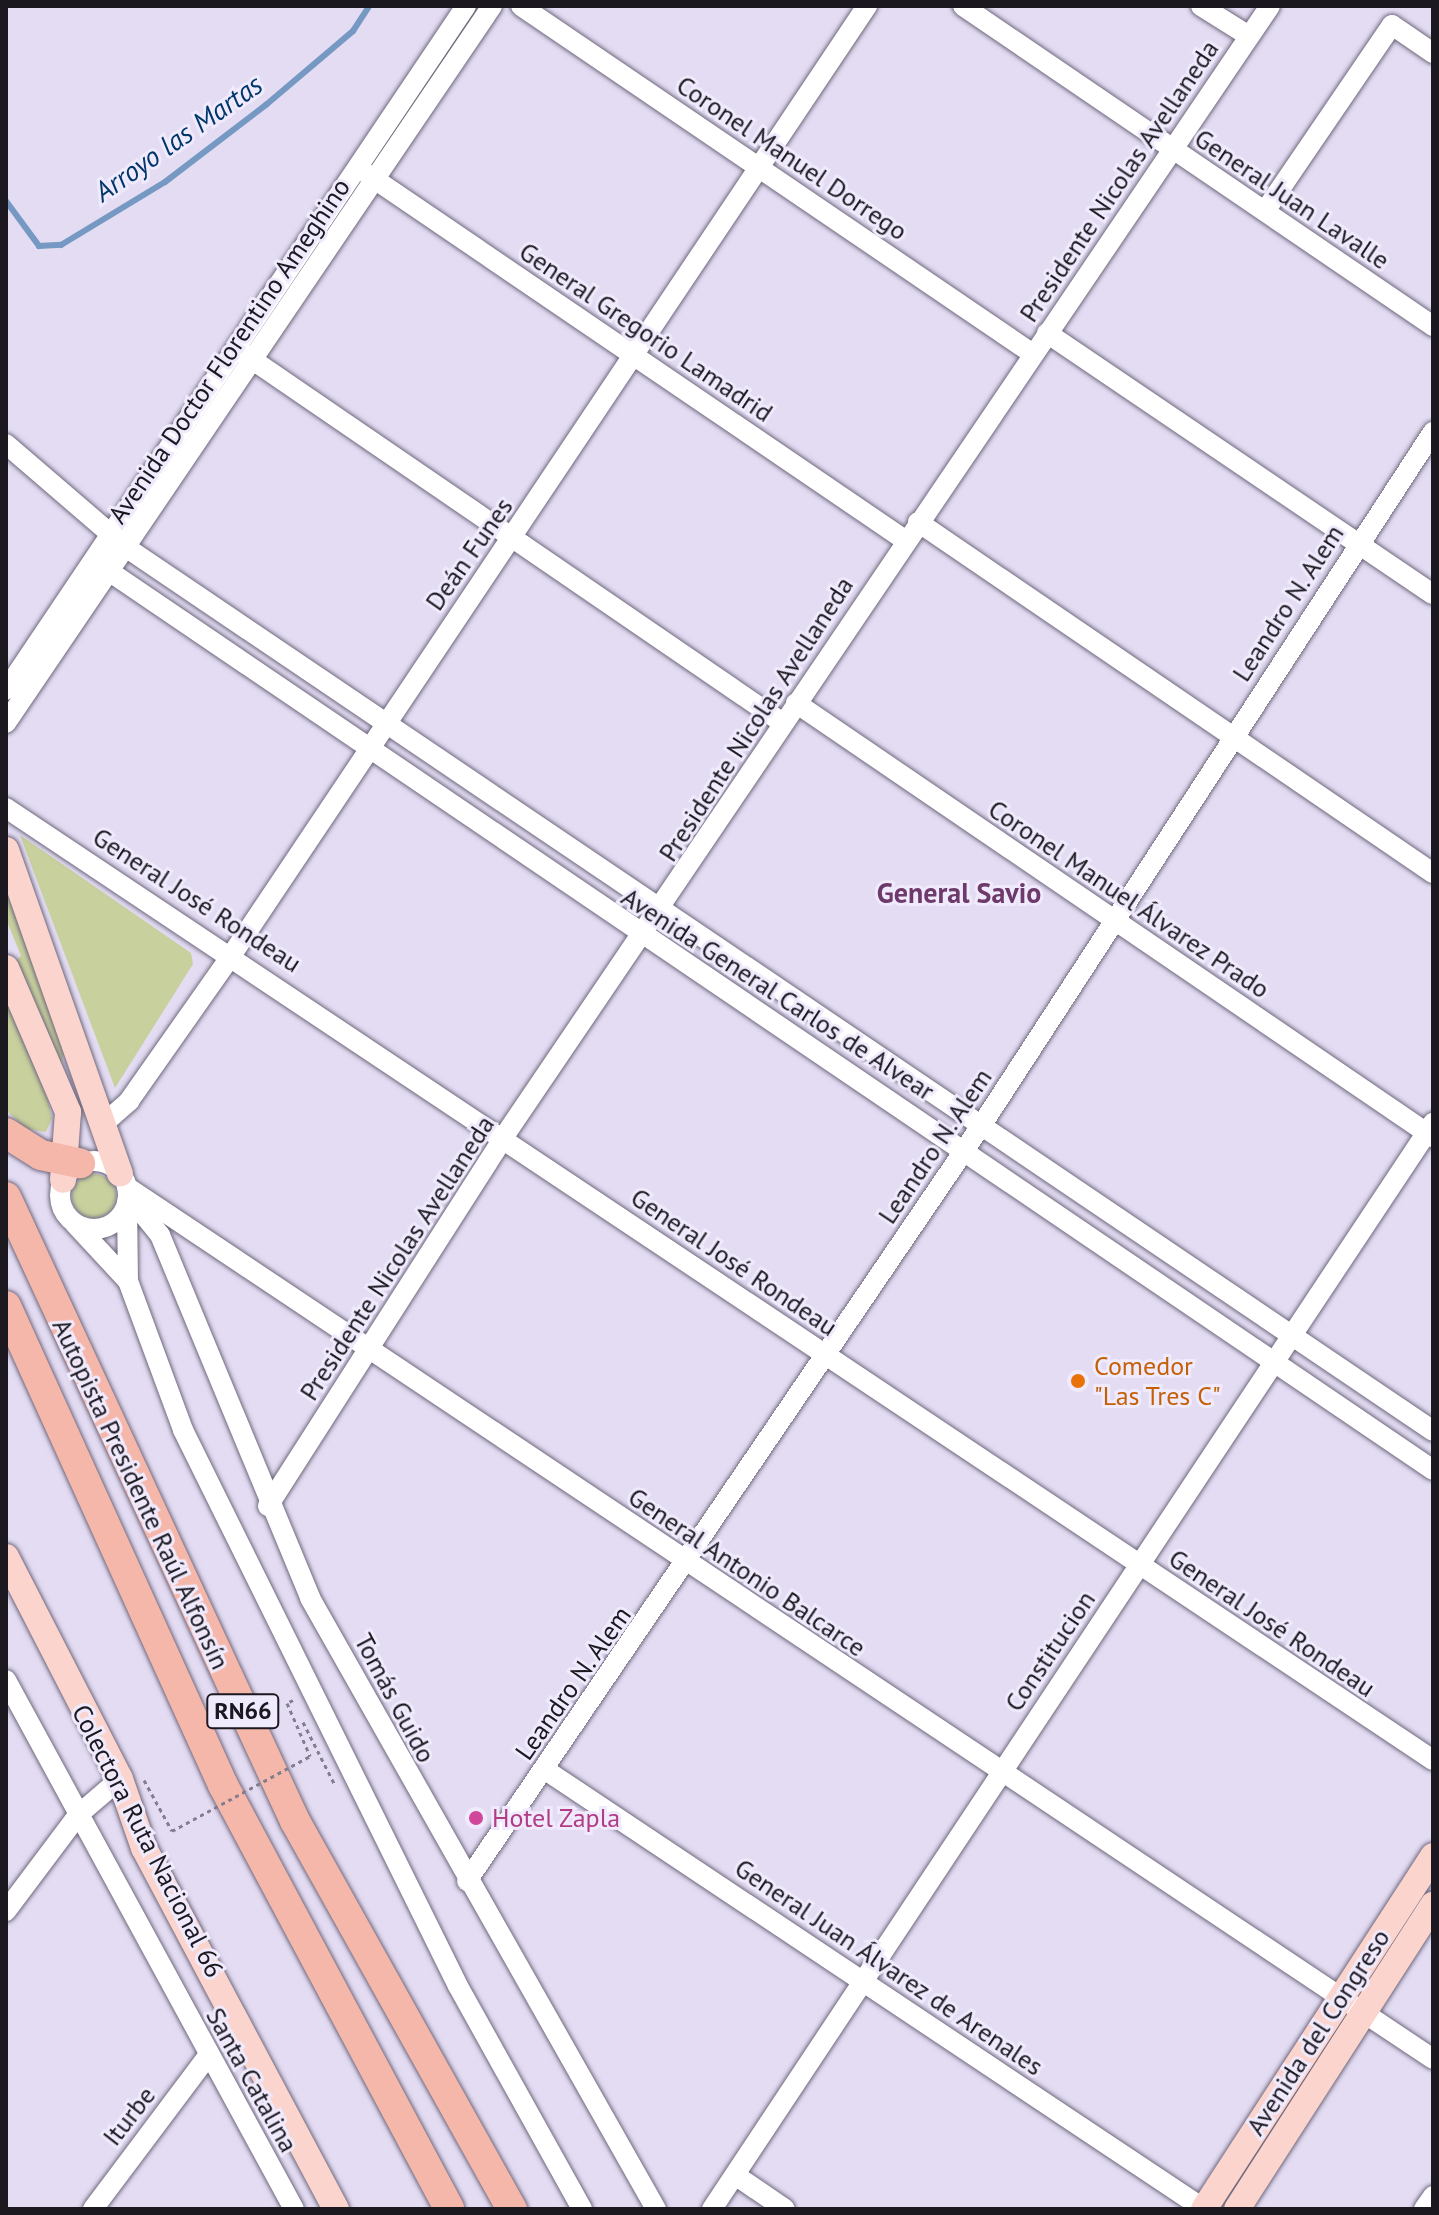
<!DOCTYPE html>
<meta charset="utf-8">
<style>
body{margin:0}
#map{position:relative;width:1439px;height:2215px;overflow:hidden;background:#e3dcf3;font-family:"PT Sans",sans-serif}
div>[style]{position:absolute}
[style*='--x']{left:calc(var(--x)*1px);top:calc(var(--y)*1px);width:calc(var(--w)*1px);rotate:calc(var(--a)*1deg)}
.green>*{inset:0;background:#c8d09d}
.round{border-radius:50%}
.stream>*{height:6px;margin:-3px;padding:0 3px;transform-origin:3px;border-radius:3px;background:#7599c2}
.path>*{height:3px;margin-top:-1.5px;transform-origin:0;background:repeating-linear-gradient(90deg,#837e8e 0 4px,transparent 0 8px)}
.roads{filter:drop-shadow(0 0 2px #6f687d) drop-shadow(0 0 2px #6f687d)}
.minor>*{height:20px;margin:-10px;padding:0 10px;transform-origin:10px;border-radius:10px;background:#fff}
.minor>.ring{margin:-10px;padding:0;box-sizing:content-box;background:none;border:20px solid #fff;border-radius:50%}
.major>*{height:26px;margin:-13px;padding:0 13px;transform-origin:13px;border-radius:13px;background:#fad4cd}
.highway>*{height:30px;margin:-15px;padding:0 15px;transform-origin:15px;border-radius:15px;background:#f6b7ab}
.path-bridge>*{height:3px;margin-top:-1.5px;transform-origin:0;background:repeating-linear-gradient(90deg,#837e8e 0 4px,transparent 0 8px)}
.dots>*{width:22px;height:22px;translate:-50% -50%;box-sizing:border-box;border:4px solid #f0eafd;border-radius:50%}
span{translate:-50% -50%;white-space:nowrap;text-align:center;line-height:1.15;-webkit-text-stroke:6px #f0eafd;paint-order:stroke}
.shield-label span{padding:2px 6px;background:#f0eafd;border:2px solid;border-radius:6px;-webkit-text-stroke-width:0}
.shield-label{font-size:24px;color:#1b1820;font-weight:700}
.street-label{font-size:26px;color:#1b1820}
.food-label{font-size:26px;color:#c56008}
.left{translate:0 -50%;text-align:left}
.hotel-label{font-size:26px;color:#b23c85}
.water-label{font-size:28px;color:#00376b;font-style:italic}
.neighbourhood-label{font-size:28px;color:#6d3a6b;font-weight:700}
.frame{position:absolute;inset:0;border:8px solid #1b1820;pointer-events:none}
</style>
<div id="map">
<div class="green">
<i style="clip-path:polygon(20px 835px,191px 953px,193px 964px,115px 1088px)"></i>
<i style="clip-path:polygon(6px 881px,65px 1048px,61px 1064px,14px 962px,21px 956px,6px 919px)"></i>
<i style="clip-path:polygon(6px 1000px,47px 1097px,52px 1118px,46px 1132px,26px 1129px,6px 1110px)"></i>
<i class="round" style="left:72px;top:1174px;width:44px;height:44px"></i>
</div>
<div class="stream">
<i style="--x:6;--y:201;--w:56;--a:53.7"></i>
<i style="--x:39;--y:246;--w:22;--a:-3"></i>
<i style="--x:61;--y:245;--w:122;--a:-31.2"></i>
<i style="--x:165;--y:182;--w:128;--a:-37.4"></i>
<i style="--x:267;--y:104;--w:113;--a:-40.3"></i>
<i style="--x:353;--y:31;--w:30;--a:-57"></i>
</div>
<div class="path">
<i style="--x:293;--y:1700;--w:7;--a:153"></i>
<i style="--x:287;--y:1703;--w:58;--a:66.5"></i>
<i style="--x:303;--y:1722;--w:71;--a:63.1"></i>
<i style="--x:144;--y:1780;--w:58;--a:61.2"></i>
</div>
<div class="roads">
<div class="minor">
<i style="--x:521;--y:6;--w:619;--a:34.2"></i>
<i style="--x:963;--y:6;--w:569;--a:34.25"></i>
<i style="--x:1201;--y:6;--w:57;--a:32"></i>
<i style="--x:367;--y:174;--w:651;--a:34.23"></i>
<i style="--x:1265;--y:211;--w:225;--a:-55.7"></i>
<i style="--x:1392;--y:25;--w:50;--a:34.3"></i>
<i style="--x:1047;--y:333;--w:466;--a:34.1"></i>
<i style="--x:244;--y:354;--w:653;--a:34.4"></i>
<i style="--x:6;--y:444;--w:160;--a:40.7"></i>
<i style="--x:127;--y:548;--w:1576;--a:34.06"></i>
<i style="--x:918;--y:522;--w:623;--a:34.28"></i>
<i style="--x:94;--y:561;--w:1618;--a:34.17"></i>
<i style="--x:6;--y:690;--w:824;--a:-56.08"></i>
<i style="--x:796;--y:703;--w:771;--a:34.27"></i>
<i style="--x:6;--y:723;--w:866;--a:-55.87"></i>
<i style="--x:6;--y:808;--w:1715;--a:33.71"></i>
<i style="--x:103;--y:1124;--w:35;--a:-41"></i>
<i style="--x:129;--y:1101;--w:181;--a:-54.9"></i>
<i style="--x:233;--y:953;--w:1140;--a:-56.2"></i>
<i class="ring" style="left:60px;top:1161px;width:48px;height:48px"></i>
<i style="--x:127;--y:1187;--w:1570;--a:33.73"></i>
<i style="--x:130;--y:1198;--w:48;--a:51"></i>
<i style="--x:160;--y:1235;--w:393;--a:67.5"></i>
<i style="--x:310;--y:1598;--w:702;--a:60.48"></i>
<i style="--x:127;--y:1202;--w:79;--a:89.3"></i>
<i style="--x:128;--y:1281;--w:159;--a:69.7"></i>
<i style="--x:183;--y:1430;--w:620;--a:63.68"></i>
<i style="--x:458;--y:1986;--w:255;--a:60.9"></i>
<i style="--x:75;--y:1224;--w:78;--a:47.1"></i>
<i style="--x:268;--y:1506;--w:437;--a:-57.4"></i>
<i style="--x:503;--y:1138;--w:1367;--a:-55.88"></i>
<i style="--x:6;--y:1680;--w:602;--a:61.44"></i>
<i style="--x:544;--y:1769;--w:793;--a:33.69"></i>
<i style="--x:467;--y:1881;--w:917;--a:-55.76"></i>
<i style="--x:983;--y:1123;--w:825;--a:-56.93"></i>
<i style="--x:6;--y:1911;--w:120;--a:-53.1"></i>
<i style="--x:78;--y:1815;--w:55;--a:-40.6"></i>
<i style="--x:735;--y:2175;--w:60;--a:34.2"></i>
<i style="--x:93;--y:2209;--w:191;--a:-53.1"></i>
<i style="--x:712;--y:2209;--w:1304;--a:-56.42"></i>
<i style="--x:1424;--y:2209;--w:16;--a:-55"></i>
</div>
<div class="major">
<i style="--x:6;--y:850;--w:343;--a:70.6"></i>
<i style="--x:6;--y:968;--w:157;--a:66.7"></i>
<i style="--x:68;--y:1112;--w:68;--a:94.2"></i>
<i style="--x:6;--y:1557;--w:250;--a:62.8"></i>
<i style="--x:120;--y:1779;--w:73;--a:70.8"></i>
<i style="--x:144;--y:1848;--w:409;--a:62"></i>
<i style="--x:1204;--y:2209;--w:421;--a:-57"></i>
<i style="--x:1237;--y:2209;--w:362;--a:-57.2"></i>
</div>
<div class="highway">
<i style="--x:6;--y:1133;--w:41;--a:32.2"></i>
<i style="--x:41;--y:1155;--w:40;--a:12"></i>
<i style="--x:6;--y:1197;--w:688;--a:65.15"></i>
<i style="--x:295;--y:1821;--w:445;--a:60.8"></i>
<i style="--x:6;--y:1306;--w:526;--a:65.63"></i>
<i style="--x:223;--y:1785;--w:480;--a:61.9"></i>
</div>
</div>
<div class="path-bridge">
<i style="--x:172;--y:1831;--w:157;--a:-28.5"></i>
</div>
<div class="dots">
<i style="left:1078px;top:1381px;background:#e8710a"></i>
<i style="left:476px;top:1818px;background:#d1479c"></i>
</div>
<div class="shield-label">
<span style="left:243px;top:1711px">RN66</span>
</div>
<div class="street-label">
<span style="left:792px;top:158px;rotate:34deg">Coronel Manuel Dorrego</span>
<span style="left:1119px;top:181px;rotate:-56deg">Presidente Nicolas Avellaneda</span>
<span style="left:1292px;top:199px;rotate:34deg">General Juan Lavalle</span>
<span style="left:646px;top:332px;rotate:34deg">General Gregorio Lamadrid</span>
<span style="left:229px;top:351px;rotate:-56deg">Avenida Doctor Florentino Ameghino</span>
<span style="left:469px;top:554px;rotate:-55deg">Deán Funes</span>
<span style="left:1288px;top:603px;rotate:-57deg">Leandro N. Alem</span>
<span style="left:756px;top:719px;rotate:-57deg">Presidente Nicolas Avellaneda</span>
<span style="left:1129px;top:899px;rotate:34deg">Coronel Manuel Álvarez Prado</span>
<span style="left:197px;top:900px;rotate:33deg">General José Rondeau</span>
<span style="left:778px;top:994px;rotate:33deg">Avenida General Carlos de Alvear</span>
<span style="left:935px;top:1146px;rotate:-56deg">Leandro N. Alem</span>
<span style="left:397px;top:1258px;rotate:-57deg">Presidente Nicolas Avellaneda</span>
<span style="left:734px;top:1262px;rotate:34deg">General José Rondeau</span>
<span style="left:141px;top:1494px;rotate:65deg">Autopista Presidente Raúl Alfonsín</span>
<span style="left:747px;top:1572px;rotate:34deg">General Antonio Balcarce</span>
<span style="left:1272px;top:1623px;rotate:34deg">General José Rondeau</span>
<span style="left:1050px;top:1651px;rotate:-56deg">Constitucion</span>
<span style="left:573px;top:1683px;rotate:-55deg">Leandro N. Alem</span>
<span style="left:395px;top:1698px;rotate:62deg">Tomás Guido</span>
<span style="left:148px;top:1841px;rotate:63deg">Colectora Ruta Nacional 66</span>
<span style="left:889px;top:1967px;rotate:34deg">General Juan Álvarez de Arenales</span>
<span style="left:1318px;top:2032px;rotate:-57deg">Avenida del Congreso</span>
<span style="left:252px;top:2080px;rotate:61deg">Santa Catalina</span>
<span style="left:129px;top:2116px;rotate:-52deg">Iturbe</span>
</div>
<div class="food-label">
<span class="left" style="left:1094px;top:1381px">Comedor<br>"Las Tres C"</span>
</div>
<div class="hotel-label">
<span class="left" style="left:492px;top:1818px">Hotel Zapla</span>
</div>
<div class="water-label">
<span style="left:178px;top:138px;rotate:-35deg">Arroyo las Martas</span>
</div>
<div class="neighbourhood-label">
<span style="left:959px;top:893px">General Savio</span>
</div>
<div class="frame"></div>
</div>
